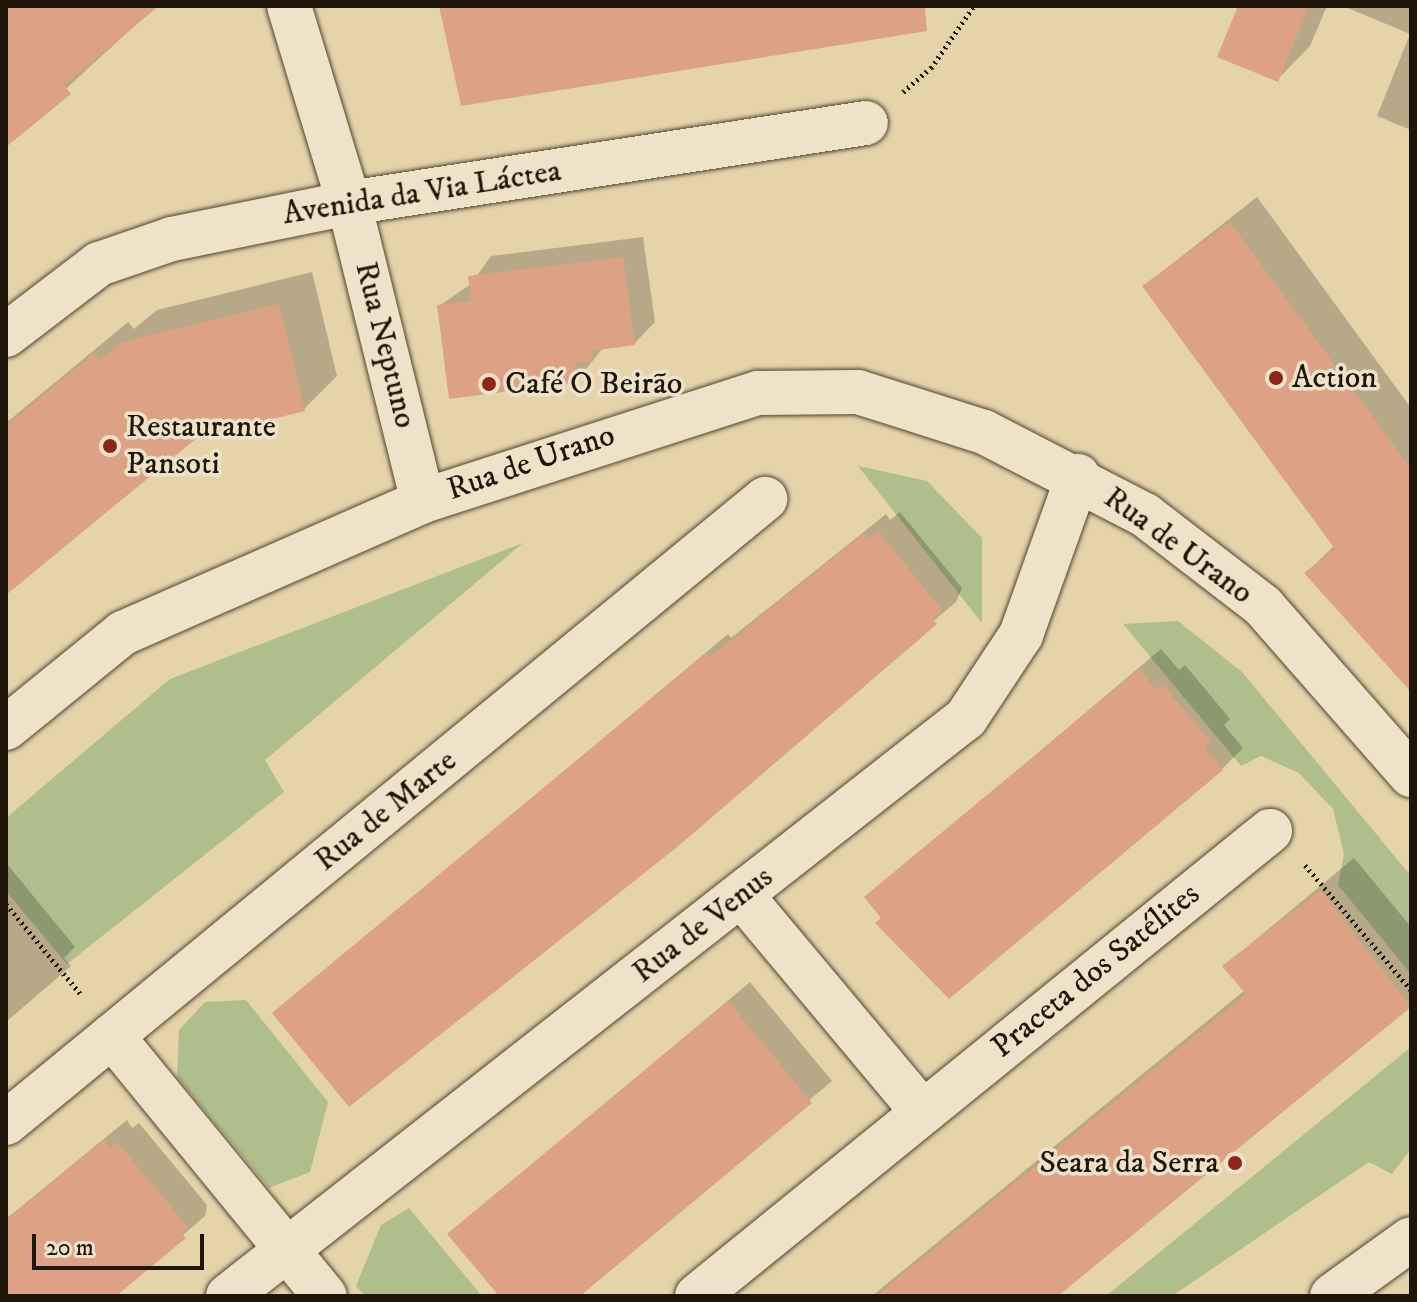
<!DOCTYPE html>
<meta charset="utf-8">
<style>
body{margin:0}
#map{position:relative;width:1417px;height:1302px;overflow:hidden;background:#e5d3aa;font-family:"IM FELL DW Pica",serif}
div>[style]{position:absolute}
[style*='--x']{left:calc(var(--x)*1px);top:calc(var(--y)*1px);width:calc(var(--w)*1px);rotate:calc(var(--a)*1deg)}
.green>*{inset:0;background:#afbe8c}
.shadow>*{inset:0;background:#0003}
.building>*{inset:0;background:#dda185}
.path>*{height:5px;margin-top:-2.5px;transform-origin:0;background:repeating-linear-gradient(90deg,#1f1609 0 2px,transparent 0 6px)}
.roads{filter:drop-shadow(0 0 2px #504531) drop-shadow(0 0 2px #504531)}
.street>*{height:44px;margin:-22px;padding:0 22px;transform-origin:22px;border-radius:22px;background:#eee2c8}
.secondary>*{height:44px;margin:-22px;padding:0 22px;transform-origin:22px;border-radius:22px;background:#eee2c8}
.dots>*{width:22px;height:22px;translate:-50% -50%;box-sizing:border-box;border:4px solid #eee2c8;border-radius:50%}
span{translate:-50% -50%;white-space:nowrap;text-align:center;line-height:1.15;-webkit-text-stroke:7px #eee2c8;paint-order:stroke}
.street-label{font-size:32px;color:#1f1609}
.poi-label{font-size:32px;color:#1f1609}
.left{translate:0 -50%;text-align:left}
.right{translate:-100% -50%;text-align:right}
.frame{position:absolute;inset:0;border:8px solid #1f1609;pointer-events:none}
.scale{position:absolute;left:32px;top:1234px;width:172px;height:36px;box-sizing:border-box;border:4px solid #1f1609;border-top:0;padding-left:10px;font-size:24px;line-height:28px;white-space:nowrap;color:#1f1609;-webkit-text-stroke:6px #eee2c8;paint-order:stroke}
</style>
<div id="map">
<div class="green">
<i style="clip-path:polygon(858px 466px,927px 481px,982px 538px,982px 623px)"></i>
<i style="clip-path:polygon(523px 543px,265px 760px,284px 792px,67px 964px,6px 891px,6px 818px,170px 679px)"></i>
<i style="clip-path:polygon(1178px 621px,1242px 672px,1411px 876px,1411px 974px,1338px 885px,1344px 854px,1333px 809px,1299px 773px,1261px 756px,1241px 766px,1123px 624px)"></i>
<i style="clip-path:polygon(246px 1000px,328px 1102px,310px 1172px,269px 1188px,177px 1077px,179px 1030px,205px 1002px)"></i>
<i style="clip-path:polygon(1411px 1047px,1411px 1149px,1392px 1174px,1369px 1162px,1172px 1296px,1106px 1296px)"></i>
<i style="clip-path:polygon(409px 1208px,482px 1296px,365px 1296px,356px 1286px,381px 1225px)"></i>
</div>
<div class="shadow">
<i style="clip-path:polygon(6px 6px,156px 6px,6px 144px)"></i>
<i style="clip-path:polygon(1240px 6px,1327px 6px,1310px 46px,1278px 79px)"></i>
<i style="clip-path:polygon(1343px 6px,1411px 6px,1411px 130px,1377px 116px,1410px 34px)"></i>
<i style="clip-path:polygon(1257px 197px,1411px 408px,1411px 689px,1306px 573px,1335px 545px,1144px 286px)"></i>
<i style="clip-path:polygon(643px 237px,655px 322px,634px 344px,603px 348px,577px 380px,439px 306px,471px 284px,491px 256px)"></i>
<i style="clip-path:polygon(312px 272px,337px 376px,304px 409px,197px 435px,6px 593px,6px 423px,128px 322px,134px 329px,157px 310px)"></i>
<i style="clip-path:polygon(900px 512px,962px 588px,956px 602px,490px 995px,349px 1104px,275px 1013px,728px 634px,731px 638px,886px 514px,890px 520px)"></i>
<i style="clip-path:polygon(1161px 649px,1179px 670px,1185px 665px,1230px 719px,1224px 725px,1243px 748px,1222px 769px,867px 897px)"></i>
<i style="clip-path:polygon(1354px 858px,1411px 927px,1411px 1004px,1055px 1296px,872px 1296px,1245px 990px,1224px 966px)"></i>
<i style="clip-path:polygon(7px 864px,75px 947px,64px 958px,71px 966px,6px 1022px)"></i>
<i style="clip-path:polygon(750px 982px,832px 1081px,577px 1296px,501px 1296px,450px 1234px)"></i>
<i style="clip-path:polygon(127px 1120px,132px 1128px,139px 1123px,207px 1205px,205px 1216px,112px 1296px,6px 1296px,6px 1219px)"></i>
</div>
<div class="building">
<i style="clip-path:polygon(6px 6px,159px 6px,64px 85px,71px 94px,6px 147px)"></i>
<i style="clip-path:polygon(439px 6px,925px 6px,927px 31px,461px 106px)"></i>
<i style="clip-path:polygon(1238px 6px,1309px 6px,1278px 82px,1217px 57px)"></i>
<i style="clip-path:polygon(1230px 222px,1411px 469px,1411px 692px,1304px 573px,1335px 549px,1142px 286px)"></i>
<i style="clip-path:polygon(623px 257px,635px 345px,591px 351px,593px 361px,575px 363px,578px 382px,449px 399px,437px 305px,471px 301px,468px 276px)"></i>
<i style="clip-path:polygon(279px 304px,305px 411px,198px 437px,6px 595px,6px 426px,94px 353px,100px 360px,122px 342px)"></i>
<i style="clip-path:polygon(878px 531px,942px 610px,932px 618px,937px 624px,676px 848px,349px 1107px,272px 1013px,706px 653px,709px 658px,864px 533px,868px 539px)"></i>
<i style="clip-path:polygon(1139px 669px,1157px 690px,1163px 685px,1211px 742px,1204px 748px,1223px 770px,949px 999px,875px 923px,881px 918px,864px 897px)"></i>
<i style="clip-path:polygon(1321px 890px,1411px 1007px,1058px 1296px,876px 1296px,1246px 994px,1222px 966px)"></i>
<i style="clip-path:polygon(728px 1001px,812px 1103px,580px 1296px,499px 1296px,447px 1234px)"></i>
<i style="clip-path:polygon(105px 1139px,110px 1148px,117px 1142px,188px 1227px,181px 1233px,186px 1238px,116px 1296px,6px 1296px,6px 1220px)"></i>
</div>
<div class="path">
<i style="--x:903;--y:92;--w:37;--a:-41"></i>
<i style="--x:931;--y:68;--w:75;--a:-55.3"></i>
<i style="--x:1305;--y:865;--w:164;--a:49.7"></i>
<i style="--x:6;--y:904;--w:119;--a:50.4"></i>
</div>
<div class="roads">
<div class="street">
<i style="--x:289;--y:6;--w:206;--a:73.1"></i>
<i style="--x:349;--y:203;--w:307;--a:76.1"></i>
<i style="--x:6;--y:335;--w:117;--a:-37.4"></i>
<i style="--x:99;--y:264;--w:77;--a:-18.9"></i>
<i style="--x:172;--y:239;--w:181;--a:-11.5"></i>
<i style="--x:349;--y:203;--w:523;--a:-8.8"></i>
<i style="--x:742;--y:896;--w:280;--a:50.1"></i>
<i style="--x:112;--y:1036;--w:336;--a:50.7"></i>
<i style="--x:6;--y:1123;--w:983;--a:-39.42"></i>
<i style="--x:228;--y:1296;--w:937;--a:-38.07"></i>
<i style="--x:966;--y:718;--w:100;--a:-56.5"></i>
<i style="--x:1021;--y:635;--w:169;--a:-70.3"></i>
<i style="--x:697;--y:1296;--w:738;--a:-39.06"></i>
</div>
<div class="secondary">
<i style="--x:6;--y:728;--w:151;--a:-39.1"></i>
<i style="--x:123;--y:633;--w:328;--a:-23.7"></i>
<i style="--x:423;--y:501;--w:352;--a:-17.9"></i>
<i style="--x:758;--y:393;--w:100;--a:-0.6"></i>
<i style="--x:858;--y:392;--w:132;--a:17.6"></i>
<i style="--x:984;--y:432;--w:181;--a:27.3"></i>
<i style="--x:1145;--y:515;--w:149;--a:37.6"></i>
<i style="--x:1263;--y:606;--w:225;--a:48.8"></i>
<i style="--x:1332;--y:1296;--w:97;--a:-35.8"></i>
</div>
</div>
<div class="dots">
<i style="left:1276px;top:378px;background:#8f2418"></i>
<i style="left:489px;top:384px;background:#8f2418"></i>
<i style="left:110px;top:446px;background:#8f2418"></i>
<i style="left:1235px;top:1163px;background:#8f2418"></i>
</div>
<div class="street-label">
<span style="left:422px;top:193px;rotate:-9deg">Avenida da Via Láctea</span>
<span style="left:385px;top:345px;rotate:76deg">Rua Neptuno</span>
<span style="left:531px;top:463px;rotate:-19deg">Rua de Urano</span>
<span style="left:1178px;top:546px;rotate:36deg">Rua de Urano</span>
<span style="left:386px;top:811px;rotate:-39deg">Rua de Marte</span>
<span style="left:703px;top:925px;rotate:-38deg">Rua de Venus</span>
<span style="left:1096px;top:971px;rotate:-39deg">Praceta dos Satélites</span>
</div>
<div class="poi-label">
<span class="left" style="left:1292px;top:378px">Action</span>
<span class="left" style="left:505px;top:384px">Café O Beirão</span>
<span class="left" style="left:126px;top:446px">Restaurante<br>Pansoti</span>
<span class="right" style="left:1219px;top:1163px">Seara da Serra</span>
</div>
<div class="frame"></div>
<div class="scale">20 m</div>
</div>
